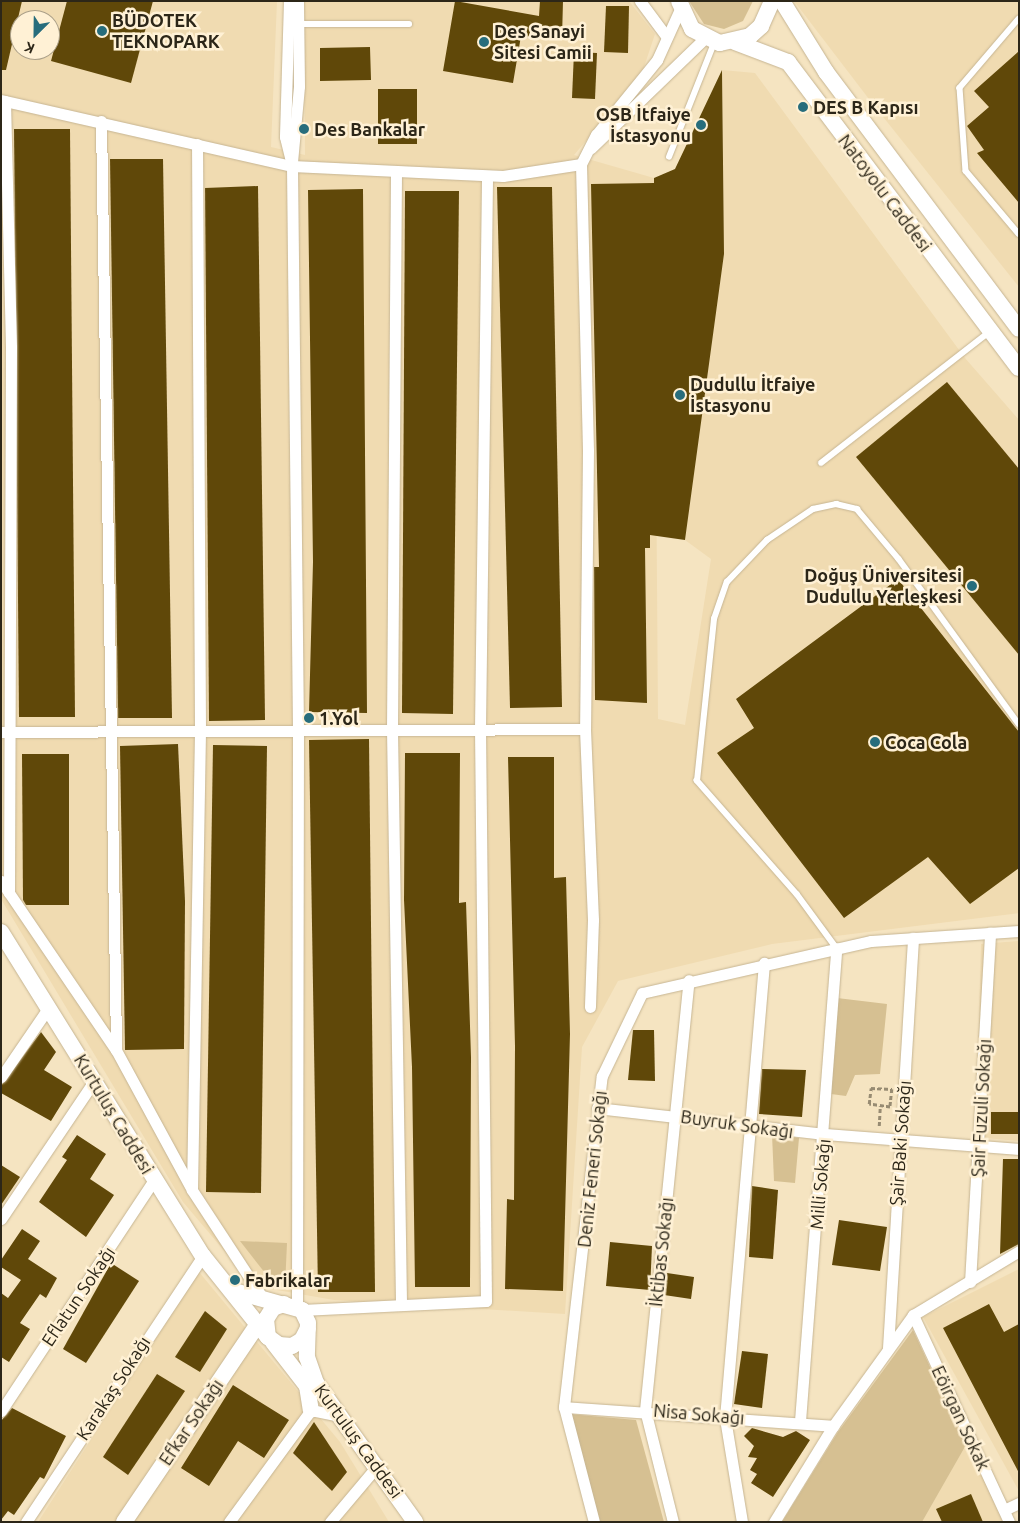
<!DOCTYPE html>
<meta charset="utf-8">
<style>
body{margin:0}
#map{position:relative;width:1020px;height:1523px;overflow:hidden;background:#f5e4c1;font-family:Ubuntu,sans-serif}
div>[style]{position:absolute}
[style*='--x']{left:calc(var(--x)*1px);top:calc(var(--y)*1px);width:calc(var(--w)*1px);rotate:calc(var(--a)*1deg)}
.built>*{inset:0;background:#f0dbb1}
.green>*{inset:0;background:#d6c092}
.building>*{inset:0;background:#604809}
.path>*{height:2.5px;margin-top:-1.25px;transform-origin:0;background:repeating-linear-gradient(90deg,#978b72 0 4px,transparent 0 6.5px)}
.roads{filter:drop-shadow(0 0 1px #c6b593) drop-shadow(0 0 1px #c6b593)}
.lane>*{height:5.5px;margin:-2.75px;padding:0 2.75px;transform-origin:2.75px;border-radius:2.75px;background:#fff}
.street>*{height:11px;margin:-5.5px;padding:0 5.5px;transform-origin:5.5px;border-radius:5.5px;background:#fff}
.secondary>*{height:16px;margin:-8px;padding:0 8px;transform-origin:8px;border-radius:8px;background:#fff}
.dots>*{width:14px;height:14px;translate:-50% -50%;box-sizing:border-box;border:2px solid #fff1d5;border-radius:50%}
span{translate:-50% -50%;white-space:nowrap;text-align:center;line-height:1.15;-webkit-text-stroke:5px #fff1d5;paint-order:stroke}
.poi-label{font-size:18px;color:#2c2618;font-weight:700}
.left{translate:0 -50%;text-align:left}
.right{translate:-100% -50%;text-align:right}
.street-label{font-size:18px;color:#2c2618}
.frame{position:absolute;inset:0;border:2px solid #2c2618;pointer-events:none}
.north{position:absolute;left:10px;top:10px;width:50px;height:50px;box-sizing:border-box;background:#fff1d5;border:1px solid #aba089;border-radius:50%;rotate:203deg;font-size:14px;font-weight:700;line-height:20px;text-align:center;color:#2c2618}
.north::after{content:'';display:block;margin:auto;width:18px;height:22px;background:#276d7c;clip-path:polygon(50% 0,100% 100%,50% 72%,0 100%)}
</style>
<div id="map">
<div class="built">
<i style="clip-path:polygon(evenodd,1px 1px,277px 1px,271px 147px,305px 155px,304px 1px,629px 1px,655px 34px,641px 76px,574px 155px,654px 178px,658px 719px,685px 725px,711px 559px,685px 540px,724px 254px,722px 70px,755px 73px,965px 358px,1019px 420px,1019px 913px,772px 944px,618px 981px,582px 1047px,565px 1314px,334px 1300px,254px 1286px,183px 1202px,1px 899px,1px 1px,20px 20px,50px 20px,50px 50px,20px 50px,20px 20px)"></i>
<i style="clip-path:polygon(794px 1px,1019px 1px,1019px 287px,872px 103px)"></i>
<i style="clip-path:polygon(1019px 941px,1019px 1141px,976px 1137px,981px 944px)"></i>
<i style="clip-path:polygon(1019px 1269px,1019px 1491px,923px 1317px)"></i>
<i style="clip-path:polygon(199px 1272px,340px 1442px,389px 1522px,38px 1522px)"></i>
<i style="clip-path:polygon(966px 1445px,1010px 1514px,1014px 1522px,922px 1522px)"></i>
</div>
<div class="green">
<i style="clip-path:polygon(689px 1px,753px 1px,743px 21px,724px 29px,704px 24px)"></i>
<i style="clip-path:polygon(837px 998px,887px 1004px,880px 1074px,855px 1075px,846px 1096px,831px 1094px)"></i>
<i style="clip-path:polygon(772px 1134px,799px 1138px,795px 1183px,774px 1181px)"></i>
<i style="clip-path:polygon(240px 1241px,287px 1243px,285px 1287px,276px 1287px)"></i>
<i style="clip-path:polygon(913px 1330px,966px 1445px,922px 1522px,782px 1522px,838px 1432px)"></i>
<i style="clip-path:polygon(569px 1414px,636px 1420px,664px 1522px,597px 1522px)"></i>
</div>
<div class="building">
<i style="clip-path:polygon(1px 1px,22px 1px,6px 70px,1px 70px)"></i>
<i style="clip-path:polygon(67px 1px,153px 1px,131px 83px,51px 61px)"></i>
<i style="clip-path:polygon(455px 1px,539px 16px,540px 1px,563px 1px,562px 38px,521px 36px,513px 83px,443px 71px)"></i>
<i style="clip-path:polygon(606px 6px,629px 6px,628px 53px,604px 52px)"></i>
<i style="clip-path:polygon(370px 47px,371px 80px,320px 81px,320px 48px)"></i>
<i style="clip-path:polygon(1019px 51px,1019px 203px,977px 153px,984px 150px,967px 126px,989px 107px,974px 91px)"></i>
<i style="clip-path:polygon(574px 52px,597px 53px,595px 99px,572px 98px)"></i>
<i style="clip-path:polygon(722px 70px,724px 254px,685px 540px,650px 535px,650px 548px,645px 548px,647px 703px,595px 700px,594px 567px,599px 567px,591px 184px,654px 183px,654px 178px,675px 169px)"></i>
<i style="clip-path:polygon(378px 89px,417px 89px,417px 144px,378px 144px)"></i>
<i style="clip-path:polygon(14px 129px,70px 129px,75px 717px,19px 717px)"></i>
<i style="clip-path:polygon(110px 159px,163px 159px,172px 718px,118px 718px)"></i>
<i style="clip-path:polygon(258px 186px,265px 720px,209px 721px,205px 188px)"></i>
<i style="clip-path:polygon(497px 187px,552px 187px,562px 707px,510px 708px)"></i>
<i style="clip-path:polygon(363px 189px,367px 713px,309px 712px,313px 562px,308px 190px)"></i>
<i style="clip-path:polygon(405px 191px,459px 191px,453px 714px,402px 713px)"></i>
<i style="clip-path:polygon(947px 382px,1019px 469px,1019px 655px,856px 457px)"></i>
<i style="clip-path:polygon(898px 579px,1019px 732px,1019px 868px,970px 904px,928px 857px,844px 918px,717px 753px,754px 728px,736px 699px)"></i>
<i style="clip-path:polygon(369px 739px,375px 1292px,318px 1292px,309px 740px)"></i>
<i style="clip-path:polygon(178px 744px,185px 901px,184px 1049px,125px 1050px,120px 746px)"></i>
<i style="clip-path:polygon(213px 745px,267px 746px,261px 1193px,206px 1192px)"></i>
<i style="clip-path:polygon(405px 753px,460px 753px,459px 903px,466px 902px,471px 1057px,470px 1287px,415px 1287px,412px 1067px,404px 900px)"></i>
<i style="clip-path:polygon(22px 754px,69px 754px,69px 905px,26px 905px,23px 900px)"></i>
<i style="clip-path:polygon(508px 757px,554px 757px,554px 878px,566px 877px,570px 1034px,563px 1291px,505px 1289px,507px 1199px,514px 1200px,515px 1046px)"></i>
<i style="clip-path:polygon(633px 1030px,654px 1030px,655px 1081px,628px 1080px)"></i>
<i style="clip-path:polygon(41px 1032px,56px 1052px,44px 1070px,72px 1087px,51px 1121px,1px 1093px,1px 1086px)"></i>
<i style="clip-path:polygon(762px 1069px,806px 1070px,802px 1117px,759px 1114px)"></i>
<i style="clip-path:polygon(991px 1112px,1019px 1112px,1019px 1134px,991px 1134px)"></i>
<i style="clip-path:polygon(77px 1135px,106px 1154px,90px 1179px,114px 1195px,86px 1237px,39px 1202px,67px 1160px,62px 1157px)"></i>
<i style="clip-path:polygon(1003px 1159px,1019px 1159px,1019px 1244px,1000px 1254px)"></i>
<i style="clip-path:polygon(1px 1165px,20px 1177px,1px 1205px)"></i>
<i style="clip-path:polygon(752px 1186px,778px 1190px,773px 1259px,749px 1257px)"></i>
<i style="clip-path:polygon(839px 1220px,887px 1227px,880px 1271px,832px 1265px)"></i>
<i style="clip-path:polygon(22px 1229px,40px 1241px,28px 1259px,57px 1278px,46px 1298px,40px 1294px,20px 1323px,30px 1329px,9px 1362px,1px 1357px,1px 1293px,8px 1298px,21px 1280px,1px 1267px,1px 1260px)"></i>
<i style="clip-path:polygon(610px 1242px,652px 1246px,650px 1290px,606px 1286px)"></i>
<i style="clip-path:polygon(111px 1263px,139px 1281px,86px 1363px,63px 1349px)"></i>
<i style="clip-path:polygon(667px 1273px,694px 1277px,691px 1299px,664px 1295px)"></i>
<i style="clip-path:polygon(989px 1304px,1004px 1332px,1019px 1324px,1019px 1473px,943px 1328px)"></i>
<i style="clip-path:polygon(205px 1311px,227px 1329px,200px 1372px,175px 1357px)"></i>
<i style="clip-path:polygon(742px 1351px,768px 1354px,762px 1408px,734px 1404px)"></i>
<i style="clip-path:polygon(157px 1374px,185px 1391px,128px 1475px,103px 1457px)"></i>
<i style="clip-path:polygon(233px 1385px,289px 1420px,264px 1458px,238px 1441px,209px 1486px,181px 1468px)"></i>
<i style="clip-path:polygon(12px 1408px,66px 1436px,44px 1479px,40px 1477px,14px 1515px,8px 1511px,1px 1520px,1px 1421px)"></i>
<i style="clip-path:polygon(314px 1422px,347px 1472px,332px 1491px,293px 1453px)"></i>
<i style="clip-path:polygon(752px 1428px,783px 1437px,796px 1431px,810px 1440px,773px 1497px,751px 1483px,757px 1474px,750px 1470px,757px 1458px,748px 1457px,754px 1446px,744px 1436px)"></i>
<i style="clip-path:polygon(971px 1494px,983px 1522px,942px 1522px,936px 1509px)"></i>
</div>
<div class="path">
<i style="--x:871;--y:1088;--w:21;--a:3"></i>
<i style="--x:892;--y:1089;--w:18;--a:96"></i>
<i style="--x:890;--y:1107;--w:21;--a:-172"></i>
<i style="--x:869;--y:1104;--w:16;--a:-83"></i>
<i style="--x:879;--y:1126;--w:20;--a:-87"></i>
</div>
<div class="roads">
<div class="lane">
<i style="--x:1019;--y:19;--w:91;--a:130.5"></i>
<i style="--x:960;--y:88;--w:83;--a:85.9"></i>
<i style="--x:966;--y:171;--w:82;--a:49.9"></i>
<i style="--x:298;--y:24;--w:111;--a:0"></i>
<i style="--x:669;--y:157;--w:125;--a:-68.4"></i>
<i style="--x:821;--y:463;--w:213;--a:-37.9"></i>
<i style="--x:836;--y:948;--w:66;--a:-126.3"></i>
<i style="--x:797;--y:895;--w:152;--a:-131.3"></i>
<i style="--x:697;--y:781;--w:163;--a:-84"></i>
<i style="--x:714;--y:619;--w:39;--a:-71"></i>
<i style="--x:727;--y:582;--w:58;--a:-46.4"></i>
<i style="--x:767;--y:540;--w:55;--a:-34"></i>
<i style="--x:813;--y:509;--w:24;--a:-12"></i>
<i style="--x:836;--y:504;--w:22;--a:13"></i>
<i style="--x:857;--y:509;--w:65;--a:50"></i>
<i style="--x:899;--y:559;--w:204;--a:54"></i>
</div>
<div class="street">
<i style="--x:289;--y:1;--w:136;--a:91.7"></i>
<i style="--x:285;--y:137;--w:30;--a:76"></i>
<i style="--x:292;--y:166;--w:564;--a:89.39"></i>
<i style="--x:298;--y:730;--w:576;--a:90.1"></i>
<i style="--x:640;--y:1;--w:44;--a:53.4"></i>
<i style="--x:1;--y:100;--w:298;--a:12.8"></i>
<i style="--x:292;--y:166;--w:211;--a:2.7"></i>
<i style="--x:503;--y:176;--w:79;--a:-8.7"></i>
<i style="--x:581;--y:164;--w:33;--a:-63"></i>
<i style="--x:596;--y:135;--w:97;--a:-50.9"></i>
<i style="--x:657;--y:60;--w:56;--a:-65.7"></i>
<i style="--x:5;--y:101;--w:246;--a:88.6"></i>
<i style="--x:11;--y:347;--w:546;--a:90.21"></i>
<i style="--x:101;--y:121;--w:929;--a:89.07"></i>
<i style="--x:591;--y:148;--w:158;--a:-44"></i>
<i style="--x:292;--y:162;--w:76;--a:-84.7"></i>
<i style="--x:299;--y:86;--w:85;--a:-90.7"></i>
<i style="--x:581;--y:164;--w:286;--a:88.6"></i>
<i style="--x:588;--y:450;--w:279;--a:90.6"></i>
<i style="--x:585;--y:729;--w:191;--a:87.6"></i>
<i style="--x:593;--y:920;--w:87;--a:92"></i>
<i style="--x:396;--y:172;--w:557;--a:90.41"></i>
<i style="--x:392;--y:729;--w:573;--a:89.1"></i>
<i style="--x:1;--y:732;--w:584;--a:-0.29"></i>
<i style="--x:1;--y:881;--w:204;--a:55.8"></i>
<i style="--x:116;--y:1050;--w:159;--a:61.5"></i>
<i style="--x:192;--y:1190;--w:131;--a:56.8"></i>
<i style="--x:1;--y:1077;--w:85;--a:-55.6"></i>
<i style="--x:597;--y:1108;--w:229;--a:6.5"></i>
<i style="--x:825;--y:1134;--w:195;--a:4.4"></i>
<i style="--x:192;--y:1190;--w:459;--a:-89"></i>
<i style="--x:200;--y:731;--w:587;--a:-90.29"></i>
<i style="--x:1;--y:1219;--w:166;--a:-56"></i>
<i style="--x:970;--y:1282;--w:350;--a:-86.7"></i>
<i style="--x:302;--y:1310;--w:184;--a:-2.8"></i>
<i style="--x:486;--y:1301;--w:572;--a:-90.6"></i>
<i style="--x:480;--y:729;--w:553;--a:-89.27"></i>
<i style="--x:913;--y:1315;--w:228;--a:65.1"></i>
<i style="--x:888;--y:1348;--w:411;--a:-86.5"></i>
<i style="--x:564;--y:1407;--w:270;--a:4"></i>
<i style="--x:1;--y:1411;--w:277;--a:-56.5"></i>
<i style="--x:800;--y:1421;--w:474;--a:-85.6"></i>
<i style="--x:1004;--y:1510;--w:17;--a:-25"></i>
<i style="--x:26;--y:1522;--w:320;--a:-56.4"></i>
<i style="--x:229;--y:1522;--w:139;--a:-53.8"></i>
<i style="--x:311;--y:1410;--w:30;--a:12"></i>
<i style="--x:330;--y:1522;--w:75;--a:-49.9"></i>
<i style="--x:594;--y:1522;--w:119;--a:-104.6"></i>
<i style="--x:564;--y:1407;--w:333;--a:-83.5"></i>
<i style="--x:602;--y:1076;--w:92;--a:-64.3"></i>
<i style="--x:642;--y:993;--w:235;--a:-12.8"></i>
<i style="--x:871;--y:941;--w:148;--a:-3.9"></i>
<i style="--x:673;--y:1522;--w:115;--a:-104"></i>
<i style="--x:645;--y:1410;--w:432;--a:-84.2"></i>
<i style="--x:742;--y:1522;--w:105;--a:-99.3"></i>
<i style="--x:725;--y:1418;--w:457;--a:-85.1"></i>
<i style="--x:774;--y:1522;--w:113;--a:-58.4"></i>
<i style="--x:833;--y:1426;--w:137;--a:-54.2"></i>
<i style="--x:913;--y:1315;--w:124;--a:-31.1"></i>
</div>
<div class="secondary">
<i style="--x:679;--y:1;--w:31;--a:65"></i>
<i style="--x:692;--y:29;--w:31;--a:27"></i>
<i style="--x:720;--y:43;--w:31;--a:-13"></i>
<i style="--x:750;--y:36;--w:15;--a:-42"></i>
<i style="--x:761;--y:26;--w:27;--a:-66"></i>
<i style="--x:782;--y:1;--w:84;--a:58.2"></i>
<i style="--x:826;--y:72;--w:321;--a:53.1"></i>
<i style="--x:735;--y:42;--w:57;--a:20.7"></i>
<i style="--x:788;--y:62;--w:383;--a:53"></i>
<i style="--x:1;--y:932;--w:382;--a:58.1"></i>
<i style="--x:203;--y:1256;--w:104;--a:51.3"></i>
<i style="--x:234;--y:1291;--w:71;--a:15.6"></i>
<i style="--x:302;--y:1310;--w:14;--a:65"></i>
<i style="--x:308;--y:1323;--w:34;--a:92"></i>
<i style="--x:307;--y:1357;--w:28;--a:71"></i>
<i style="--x:316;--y:1383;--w:171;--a:54.5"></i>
<i style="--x:284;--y:1304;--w:12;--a:160"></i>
<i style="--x:273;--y:1308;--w:13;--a:122"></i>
<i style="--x:266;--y:1319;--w:18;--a:84"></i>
<i style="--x:268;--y:1337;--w:14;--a:36"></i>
<i style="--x:279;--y:1345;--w:13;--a:4"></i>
<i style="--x:292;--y:1346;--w:12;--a:-31"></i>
<i style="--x:302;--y:1340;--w:13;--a:-63"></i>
<i style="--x:273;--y:1342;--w:56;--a:52.3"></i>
<i style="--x:307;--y:1386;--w:24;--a:81"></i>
<i style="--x:124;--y:1522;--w:239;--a:-55.9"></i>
</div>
</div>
<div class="dots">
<i style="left:102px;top:31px;background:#276d7c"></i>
<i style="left:484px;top:42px;background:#276d7c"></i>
<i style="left:803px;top:107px;background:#276d7c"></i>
<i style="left:701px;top:125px;background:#276d7c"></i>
<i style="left:304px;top:129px;background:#276d7c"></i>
<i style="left:680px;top:395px;background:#276d7c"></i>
<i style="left:972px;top:586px;background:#276d7c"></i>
<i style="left:309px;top:718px;background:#276d7c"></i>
<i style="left:875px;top:742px;background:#276d7c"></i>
<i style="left:235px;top:1280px;background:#276d7c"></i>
</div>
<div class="poi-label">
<span class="left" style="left:112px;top:31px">BÜDOTEK<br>TEKNOPARK</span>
<span class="left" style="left:494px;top:42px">Des Sanayi<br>Sitesi Camii</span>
<span class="left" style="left:813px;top:107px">DES B Kapısı</span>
<span class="right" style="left:691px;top:125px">OSB İtfaiye<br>İstasyonu</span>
<span class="left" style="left:314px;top:129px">Des Bankalar</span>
<span class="left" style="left:690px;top:395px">Dudullu İtfaiye<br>İstasyonu</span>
<span class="right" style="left:962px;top:586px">Doğuş Üniversitesi<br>Dudullu Yerleşkesi</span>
<span class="left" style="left:319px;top:718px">1.Yol</span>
<span class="left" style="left:885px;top:742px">Coca Cola</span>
<span class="left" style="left:245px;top:1280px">Fabrikalar</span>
</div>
<div class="street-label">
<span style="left:885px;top:193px;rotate:53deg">Natoyolu Caddesi</span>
<span style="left:981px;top:1108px;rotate:-87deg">Şair Fuzuli Sokağı</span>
<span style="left:114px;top:1114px;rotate:59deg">Kurtuluş Caddesi</span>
<span style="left:737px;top:1124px;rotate:8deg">Buyruk Sokağı</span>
<span style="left:900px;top:1143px;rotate:-86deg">Şair Baki Sokağı</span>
<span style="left:592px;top:1169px;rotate:-84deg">Deniz Feneri Sokağı</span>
<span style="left:820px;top:1184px;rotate:-85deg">Milli Sokağı</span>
<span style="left:661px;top:1252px;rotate:-84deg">İktibas Sokağı</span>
<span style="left:78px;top:1296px;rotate:-56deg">Eflatun Sokağı</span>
<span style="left:113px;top:1388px;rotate:-57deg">Karakaş Sokağı</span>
<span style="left:699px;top:1414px;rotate:5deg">Nisa Sokağı</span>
<span style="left:961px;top:1418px;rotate:65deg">Eöirgan Sokak</span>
<span style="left:191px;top:1422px;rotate:-56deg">Efkar Sokağı</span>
<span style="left:359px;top:1441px;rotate:54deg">Kurtuluş Caddesi</span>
</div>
<div class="frame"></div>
<div class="north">K</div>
</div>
